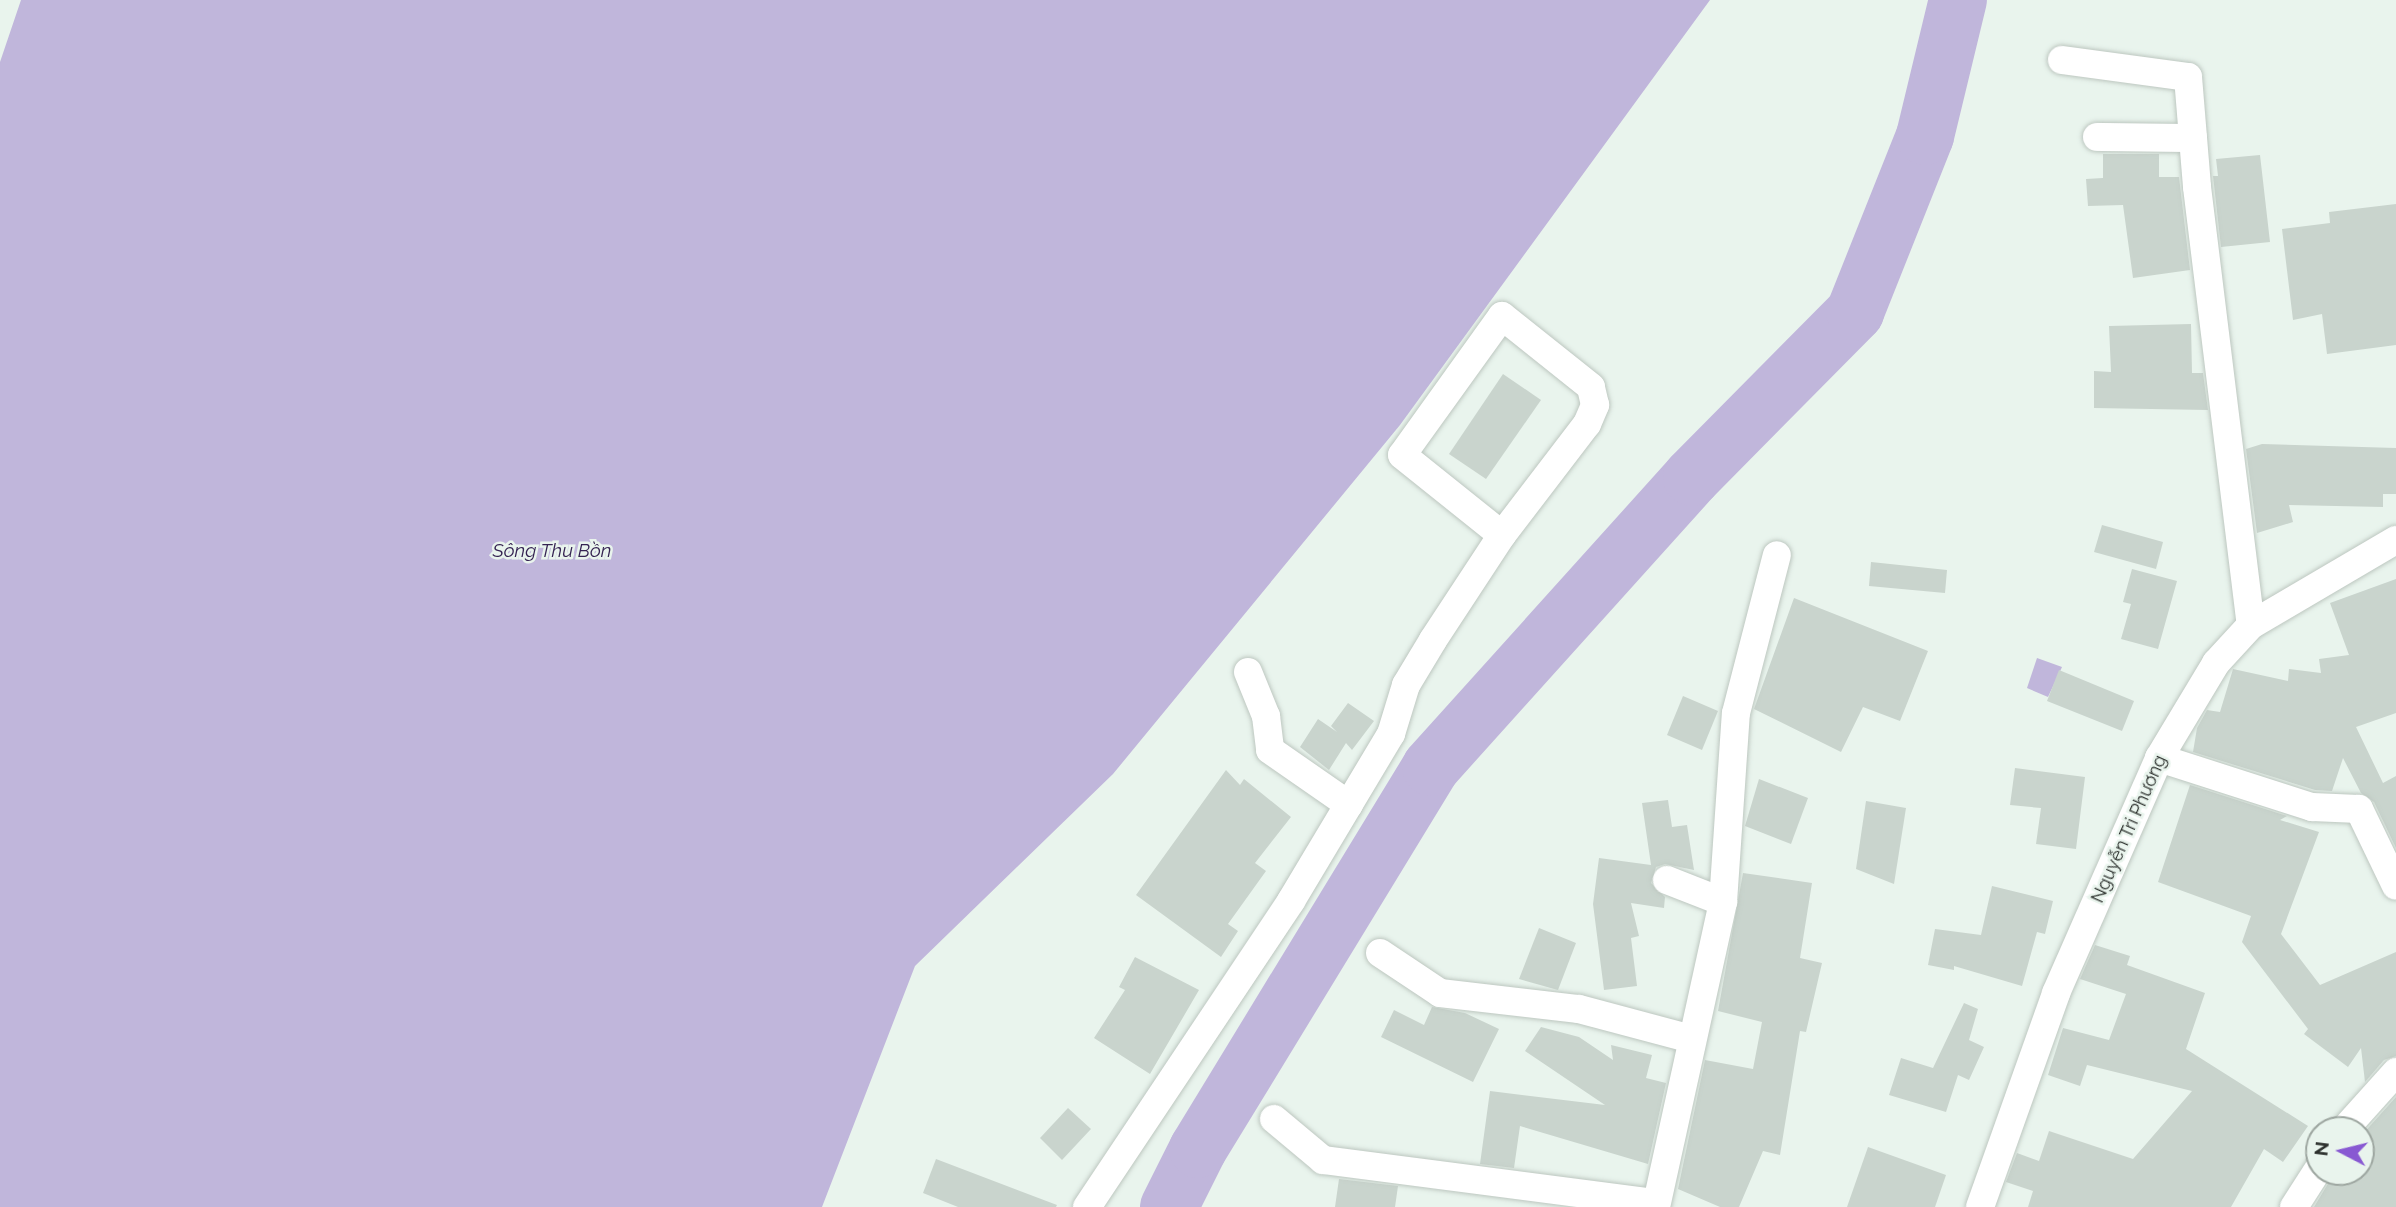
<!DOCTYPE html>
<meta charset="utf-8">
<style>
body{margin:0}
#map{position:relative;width:2396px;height:1207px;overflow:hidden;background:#e9f4ed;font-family:Raleway,sans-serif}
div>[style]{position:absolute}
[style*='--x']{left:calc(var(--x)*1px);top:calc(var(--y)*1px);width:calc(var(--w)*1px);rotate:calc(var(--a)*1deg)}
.water>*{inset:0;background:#c0b6db}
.river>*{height:58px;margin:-29px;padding:0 29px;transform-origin:29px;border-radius:29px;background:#c0b6db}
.building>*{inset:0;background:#c9d4cd}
.roads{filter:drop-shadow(0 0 2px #bdc7c0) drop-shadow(0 0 2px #bdc7c0)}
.street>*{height:28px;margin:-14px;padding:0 14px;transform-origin:14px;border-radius:14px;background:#fff}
span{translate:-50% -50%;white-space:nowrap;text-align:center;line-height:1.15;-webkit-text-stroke:5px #e9f4ed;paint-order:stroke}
.street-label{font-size:18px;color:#2c302d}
.water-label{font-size:19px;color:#352352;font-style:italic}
.north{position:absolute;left:2305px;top:1116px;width:70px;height:70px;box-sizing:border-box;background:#e9f4ed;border:2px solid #9da6a0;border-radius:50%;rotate:277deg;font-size:19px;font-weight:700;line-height:28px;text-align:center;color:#2c302d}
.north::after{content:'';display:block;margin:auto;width:24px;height:32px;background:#8859d2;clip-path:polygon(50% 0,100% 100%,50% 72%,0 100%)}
</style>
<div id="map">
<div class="water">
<i style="clip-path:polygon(21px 0,1710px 0,1400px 425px,1113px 774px,915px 966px,822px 1207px,0 1207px,0 62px)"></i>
<i style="clip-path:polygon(2037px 658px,2062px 667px,2048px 697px,2027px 688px)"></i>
</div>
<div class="river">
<i style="--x:1169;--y:1207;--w:65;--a:-63.4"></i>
<i style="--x:1198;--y:1149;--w:447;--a:-58.6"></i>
<i style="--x:1431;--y:767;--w:390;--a:-48"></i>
<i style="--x:1692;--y:477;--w:232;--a:-45.3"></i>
<i style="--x:1855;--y:312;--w:189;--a:-68.3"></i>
<i style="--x:1925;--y:136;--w:140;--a:-76.4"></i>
</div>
<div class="building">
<i style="clip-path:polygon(2103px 154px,2159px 154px,2159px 177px,2179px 177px,2190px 270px,2133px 278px,2123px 205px,2088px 206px,2086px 179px,2103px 178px)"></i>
<i style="clip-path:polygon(2260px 155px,2270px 242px,2221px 247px,2213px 176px,2218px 176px,2216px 159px)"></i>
<i style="clip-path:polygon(2396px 204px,2396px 345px,2327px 354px,2322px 314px,2293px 320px,2282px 229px,2330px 223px,2329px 212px)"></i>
<i style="clip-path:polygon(2191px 324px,2192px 373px,2203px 373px,2208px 410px,2094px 408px,2094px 371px,2111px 372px,2109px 326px)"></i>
<i style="clip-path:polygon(1503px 374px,1541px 400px,1486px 479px,1449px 454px)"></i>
<i style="clip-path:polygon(2262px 444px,2396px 448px,2396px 494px,2383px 494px,2383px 507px,2289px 505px,2293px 522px,2257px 533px,2246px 449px)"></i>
<i style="clip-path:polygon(2102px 525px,2163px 542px,2156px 569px,2094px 552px)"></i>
<i style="clip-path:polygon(1871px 562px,1947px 570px,1945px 593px,1869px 586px)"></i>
<i style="clip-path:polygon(2132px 569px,2177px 581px,2158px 649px,2121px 639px,2131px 604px,2123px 602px)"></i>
<i style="clip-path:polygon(2396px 579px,2396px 713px,2356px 727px,2383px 783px,2396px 776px,2396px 848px,2374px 802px,2361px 793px,2343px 758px,2332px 791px,2315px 790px,2193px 752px,2197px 728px,2207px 710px,2220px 712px,2233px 669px,2288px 681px,2289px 669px,2321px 673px,2319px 659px,2349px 655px,2330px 603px)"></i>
<i style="clip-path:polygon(1794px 598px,1928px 651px,1900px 721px,1863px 707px,1841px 752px,1754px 709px)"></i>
<i style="clip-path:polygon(2059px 670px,2134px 701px,2122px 731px,2047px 701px)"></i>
<i style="clip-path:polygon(1683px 696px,1718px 711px,1702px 750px,1667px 735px)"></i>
<i style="clip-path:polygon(1348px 703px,1374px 721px,1352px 750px,1346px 743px,1329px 770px,1300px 747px,1318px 719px,1337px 732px,1331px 726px)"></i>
<i style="clip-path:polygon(2015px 768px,2085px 777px,2076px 849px,2036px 844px,2041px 808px,2010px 805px)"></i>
<i style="clip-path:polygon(1226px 770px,1240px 785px,1244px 779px,1291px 817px,1255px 863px,1266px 871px,1228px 924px,1238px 931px,1221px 957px,1136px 895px)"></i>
<i style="clip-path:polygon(1759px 779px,1808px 798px,1791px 844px,1745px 826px)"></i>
<i style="clip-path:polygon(2190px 785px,2287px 816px,2280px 820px,2319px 832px,2281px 934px,2320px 985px,2396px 952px,2396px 1056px,2384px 1060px,2365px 1082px,2361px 1048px,2348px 1067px,2304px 1034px,2308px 1029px,2242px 942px,2251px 916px,2158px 882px)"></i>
<i style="clip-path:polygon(1668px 800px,1672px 827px,1687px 825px,1694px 870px,1665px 864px,1656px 867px,1651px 883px,1665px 897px,1664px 908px,1631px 903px,1639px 936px,1631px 938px,1637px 986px,1604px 990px,1593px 904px,1599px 858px,1651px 865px,1642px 803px)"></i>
<i style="clip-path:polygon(1866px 801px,1906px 808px,1894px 884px,1856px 869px)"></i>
<i style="clip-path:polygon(1743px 873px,1812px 883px,1800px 958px,1822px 963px,1806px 1032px,1800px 1031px,1780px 1155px,1763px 1151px,1739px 1207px,1720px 1207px,1678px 1189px,1705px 1060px,1753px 1069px,1762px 1022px,1718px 1011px)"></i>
<i style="clip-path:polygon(1992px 886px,2053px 901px,2045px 934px,2037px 932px,2022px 986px,1954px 966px,1954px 970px,1928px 965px,1935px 929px,1981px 935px)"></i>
<i style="clip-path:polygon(1539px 928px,1576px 943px,1558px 990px,1519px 979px)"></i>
<i style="clip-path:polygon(2095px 945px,2130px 956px,2127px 965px,2205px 993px,2186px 1049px,2308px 1126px,2283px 1162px,2264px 1149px,2231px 1207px,2028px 1207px,2033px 1191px,2006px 1182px,2017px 1153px,2039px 1161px,2049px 1131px,2133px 1159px,2192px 1091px,2087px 1065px,2080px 1086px,2048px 1075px,2063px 1028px,2109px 1040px,2126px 994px,2080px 979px)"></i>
<i style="clip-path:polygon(1135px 957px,1199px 990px,1150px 1074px,1094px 1038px,1125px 990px,1119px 987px)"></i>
<i style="clip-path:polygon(1964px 1003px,1978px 1009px,1969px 1040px,1984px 1047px,1969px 1080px,1958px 1075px,1946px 1112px,1889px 1095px,1901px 1058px,1933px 1068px)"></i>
<i style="clip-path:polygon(1432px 1007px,1465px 1013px,1499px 1029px,1473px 1082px,1381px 1037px,1394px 1010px,1424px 1025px)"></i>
<i style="clip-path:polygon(1541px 1027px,1579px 1037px,1613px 1060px,1611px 1045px,1652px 1055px,1646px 1078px,1666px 1083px,1648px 1164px,1520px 1126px,1514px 1168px,1480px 1164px,1490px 1091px,1605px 1105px,1525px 1051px)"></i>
<i style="clip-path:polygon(2396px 1097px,2396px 1207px,2314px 1207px,2335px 1172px,2361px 1172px,2361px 1136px)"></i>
<i style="clip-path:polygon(1068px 1108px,1091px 1129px,1062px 1160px,1040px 1138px)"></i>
<i style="clip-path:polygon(1868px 1147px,1946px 1175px,1935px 1207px,1847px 1207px)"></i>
<i style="clip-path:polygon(936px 1159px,1057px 1205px,1056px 1207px,958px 1207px,923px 1193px)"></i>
<i style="clip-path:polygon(1339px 1179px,1398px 1186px,1395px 1207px,1335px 1207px)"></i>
</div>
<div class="roads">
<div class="street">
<i style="--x:2062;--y:60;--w:127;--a:7.7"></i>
<i style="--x:2188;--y:77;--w:110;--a:85.3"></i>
<i style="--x:2197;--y:187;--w:441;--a:83"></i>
<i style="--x:2097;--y:137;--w:96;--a:0.6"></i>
<i style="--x:1248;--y:672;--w:48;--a:67.8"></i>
<i style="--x:1266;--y:716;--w:34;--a:83"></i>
<i style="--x:1270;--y:750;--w:96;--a:34.8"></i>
<i style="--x:2159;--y:758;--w:161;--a:17.8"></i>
<i style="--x:2312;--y:807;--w:47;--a:2.4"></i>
<i style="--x:2359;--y:809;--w:85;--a:64.3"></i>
<i style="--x:1667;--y:880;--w:60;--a:21.4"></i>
<i style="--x:1380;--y:953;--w:72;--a:33.7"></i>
<i style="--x:1440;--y:993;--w:140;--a:6.6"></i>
<i style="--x:1579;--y:1009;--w:117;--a:14.9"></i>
<i style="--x:1274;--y:1119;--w:64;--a:39.9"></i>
<i style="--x:1323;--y:1160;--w:335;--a:7.4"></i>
<i style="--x:2344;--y:1130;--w:78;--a:-48.1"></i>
<i style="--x:1087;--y:1207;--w:368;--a:-56.3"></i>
<i style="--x:1291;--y:901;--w:195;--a:-59.1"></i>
<i style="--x:1391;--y:734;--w:51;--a:-73"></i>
<i style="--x:1406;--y:685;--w:52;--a:-59"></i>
<i style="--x:1433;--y:640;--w:126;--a:-56.7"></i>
<i style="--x:1502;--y:535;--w:140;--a:-52.6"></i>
<i style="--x:1587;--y:424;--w:21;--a:-67"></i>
<i style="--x:1595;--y:405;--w:18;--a:-103"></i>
<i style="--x:1591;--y:387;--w:114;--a:-141.4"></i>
<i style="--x:1502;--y:316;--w:171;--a:125.7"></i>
<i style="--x:1402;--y:455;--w:128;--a:38.7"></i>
<i style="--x:1656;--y:1207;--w:312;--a:-77.6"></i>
<i style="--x:1723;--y:902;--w:189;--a:-86.1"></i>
<i style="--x:1736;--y:713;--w:163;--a:-75.5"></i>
<i style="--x:1980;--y:1207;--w:227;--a:-70.4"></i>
<i style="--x:2056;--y:993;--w:257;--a:-66.3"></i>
<i style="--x:2159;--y:758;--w:111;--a:-59"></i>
<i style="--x:2216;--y:663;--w:52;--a:-47.4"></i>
<i style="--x:2251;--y:625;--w:168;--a:-30.4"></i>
<i style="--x:2294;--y:1207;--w:46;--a:-57.3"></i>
</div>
</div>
<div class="street-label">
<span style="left:2129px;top:829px;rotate:-66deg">Nguyễn Tri Phương</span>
</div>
<div class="water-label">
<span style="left:552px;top:551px">Sông Thu Bồn</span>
</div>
<div class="north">N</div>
</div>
